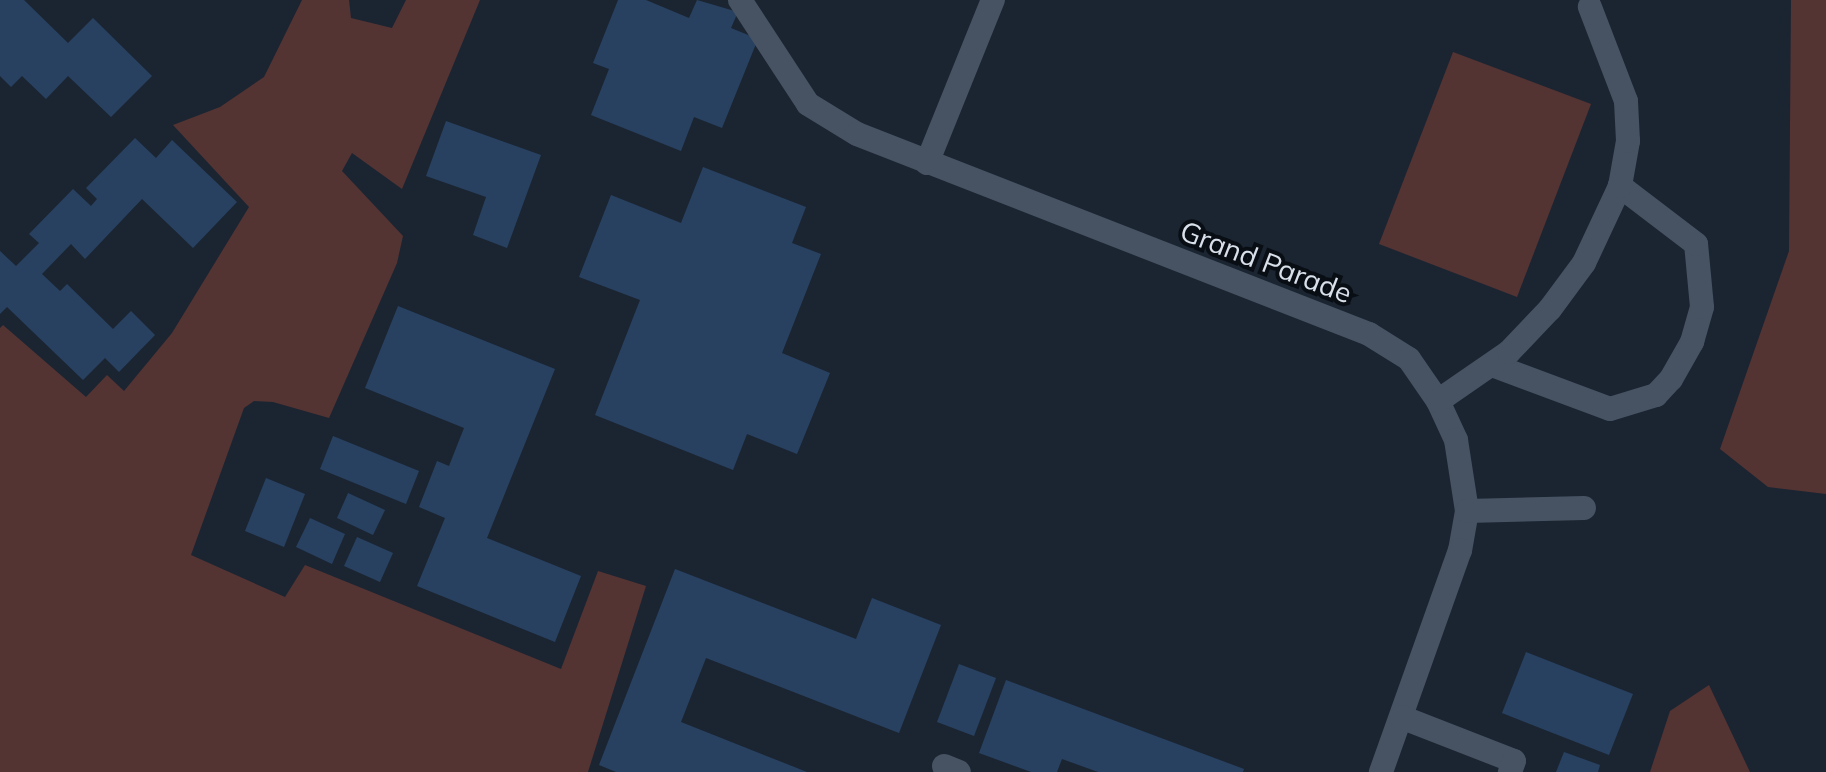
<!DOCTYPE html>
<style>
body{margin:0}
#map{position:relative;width:1826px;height:772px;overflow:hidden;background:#1b2532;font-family:Mulish,sans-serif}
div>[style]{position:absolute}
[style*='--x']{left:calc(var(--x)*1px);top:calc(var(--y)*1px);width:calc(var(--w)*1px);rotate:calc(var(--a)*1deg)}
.green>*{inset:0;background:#543333}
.building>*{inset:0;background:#284161}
.minor>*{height:24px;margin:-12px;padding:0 12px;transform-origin:12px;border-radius:12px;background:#475362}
span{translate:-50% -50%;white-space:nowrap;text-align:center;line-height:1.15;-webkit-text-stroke:8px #090e14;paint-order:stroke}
.street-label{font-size:28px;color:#d9e0ea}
</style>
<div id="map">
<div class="green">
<i style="clip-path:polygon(302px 0,349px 0,351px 18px,392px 28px,406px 0,480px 0,402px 189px,352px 153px,342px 171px,403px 236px,397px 263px,329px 418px,273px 402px,254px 401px,244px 408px,191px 555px,285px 597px,305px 565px,561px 669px,598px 571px,646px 586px,588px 772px,0 772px,0 328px,3px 325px,86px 397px,107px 375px,124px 391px,172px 333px,249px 207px,173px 125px,220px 107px,264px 77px)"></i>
<i style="clip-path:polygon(1791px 0,1826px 0,1826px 494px,1768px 487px,1720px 449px,1789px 251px)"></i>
<i style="clip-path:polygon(1453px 52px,1591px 104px,1517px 297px,1379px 244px)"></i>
<i style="clip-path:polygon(1709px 685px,1750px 772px,1650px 772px,1670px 711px)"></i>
</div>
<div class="building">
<i style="clip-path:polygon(0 0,24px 0,68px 43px,93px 18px,152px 76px,111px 117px,68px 76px,46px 99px,22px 76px,11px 87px,0 76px)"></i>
<i style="clip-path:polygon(618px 0,646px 0,689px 18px,697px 0,738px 12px,731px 28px,758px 39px,722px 128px,694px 117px,681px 151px,591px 115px,609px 69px,593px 63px)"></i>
<i style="clip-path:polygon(446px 121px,541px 155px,507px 248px,473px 235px,486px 197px,426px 176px)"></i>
<i style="clip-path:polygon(135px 138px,156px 158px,172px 140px,237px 202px,193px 248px,142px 199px,85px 259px,71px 244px,42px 274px,60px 291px,67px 284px,113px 329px,131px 311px,155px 335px,119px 372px,105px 358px,83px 380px,7px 307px,0 314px,0 251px,16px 266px,39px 243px,29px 234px,73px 189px,91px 206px,97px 199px,86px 188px)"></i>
<i style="clip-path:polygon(703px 167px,806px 207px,792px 243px,821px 254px,782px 353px,830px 373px,797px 454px,747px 434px,733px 470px,595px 415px,640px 300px,579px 277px,611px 195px,681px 223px)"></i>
<i style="clip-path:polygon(398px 306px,555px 369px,487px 538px,581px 576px,555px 642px,417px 586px,445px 518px,419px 507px,437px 461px,449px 466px,464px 428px,365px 388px)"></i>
<i style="clip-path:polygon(333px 436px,419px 471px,406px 504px,320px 469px)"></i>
<i style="clip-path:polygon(266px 478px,305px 494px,284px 547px,245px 531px)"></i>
<i style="clip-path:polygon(348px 493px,385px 510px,373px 535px,337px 518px)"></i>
<i style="clip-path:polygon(310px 518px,345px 534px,332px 564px,296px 547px)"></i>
<i style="clip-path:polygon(357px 537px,393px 553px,380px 582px,344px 566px)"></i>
<i style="clip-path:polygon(675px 569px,856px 639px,872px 598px,941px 625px,899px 733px,706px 658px,681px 722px,807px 772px,616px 772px,599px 765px)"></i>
<i style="clip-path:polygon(1526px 652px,1633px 694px,1609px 755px,1502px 713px)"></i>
<i style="clip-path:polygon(959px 664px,996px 678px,974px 736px,937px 722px)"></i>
<i style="clip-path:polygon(1006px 680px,1244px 769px,1243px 772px,1098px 772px,1062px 759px,1057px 772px,1031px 772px,979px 753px)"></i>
<i style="clip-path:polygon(1564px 752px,1600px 765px,1598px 772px,1556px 772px)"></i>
</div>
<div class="minor">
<i style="--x:740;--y:0;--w:124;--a:56.8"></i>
<i style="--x:808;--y:104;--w:57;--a:31.5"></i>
<i style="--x:857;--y:134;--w:550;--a:21.34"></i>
<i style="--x:1369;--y:334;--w:47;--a:32"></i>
<i style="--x:1409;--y:359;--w:51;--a:55.4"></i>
<i style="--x:1438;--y:401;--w:43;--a:65.2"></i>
<i style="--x:1456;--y:440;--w:72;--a:81.2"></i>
<i style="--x:1467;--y:511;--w:40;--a:100"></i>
<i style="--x:1460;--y:550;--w:236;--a:109.6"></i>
<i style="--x:927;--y:163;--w:176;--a:-68"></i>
<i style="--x:1492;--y:365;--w:126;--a:20.4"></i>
<i style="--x:1610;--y:409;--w:48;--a:-16.9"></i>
<i style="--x:1656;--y:395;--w:22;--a:-47"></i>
<i style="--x:1671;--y:379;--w:43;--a:-60.4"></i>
<i style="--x:1692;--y:342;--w:36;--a:-74"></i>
<i style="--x:1702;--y:307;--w:63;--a:-95.4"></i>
<i style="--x:1696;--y:244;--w:96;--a:-142.7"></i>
<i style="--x:1438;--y:401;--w:86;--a:-34.6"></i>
<i style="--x:1509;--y:352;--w:59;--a:-46.4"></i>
<i style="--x:1550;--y:309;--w:57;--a:-53.5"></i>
<i style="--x:1584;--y:263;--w:85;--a:-64.9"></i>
<i style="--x:1620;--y:186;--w:46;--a:-79.9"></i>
<i style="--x:1628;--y:141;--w:40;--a:-92.9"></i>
<i style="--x:1626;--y:101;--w:101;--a:-111"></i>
<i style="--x:1467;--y:511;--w:117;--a:-1.5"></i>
<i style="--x:1401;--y:717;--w:121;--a:21.3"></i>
<i style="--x:1514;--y:761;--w:12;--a:110"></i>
<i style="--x:944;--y:766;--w:16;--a:22"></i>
</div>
<div class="street-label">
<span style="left:1266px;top:262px;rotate:21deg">Grand Parade</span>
</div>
</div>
